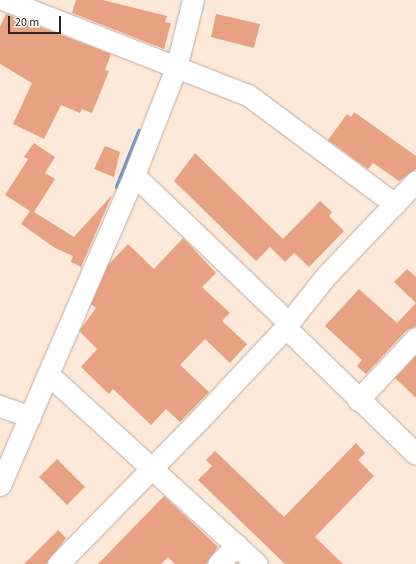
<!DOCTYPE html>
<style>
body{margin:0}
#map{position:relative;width:416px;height:564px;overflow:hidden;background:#fce9da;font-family:"Source Sans 3",sans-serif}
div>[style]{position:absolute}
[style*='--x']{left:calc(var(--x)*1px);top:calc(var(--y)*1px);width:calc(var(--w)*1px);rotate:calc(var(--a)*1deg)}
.stream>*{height:5.5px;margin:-2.75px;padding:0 2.75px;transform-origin:2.75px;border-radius:2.75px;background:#6e92cb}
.building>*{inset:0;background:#e8a182}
.roads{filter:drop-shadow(0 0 1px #beac9e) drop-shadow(0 0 1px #beac9e)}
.minor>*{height:21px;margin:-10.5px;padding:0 10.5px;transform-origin:10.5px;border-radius:10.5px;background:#fff}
span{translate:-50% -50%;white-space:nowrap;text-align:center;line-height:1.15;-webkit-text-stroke:3.5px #fdf9f6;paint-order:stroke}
.scale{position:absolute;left:8px;top:16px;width:53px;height:18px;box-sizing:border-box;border:2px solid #2d2620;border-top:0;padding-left:5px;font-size:12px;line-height:14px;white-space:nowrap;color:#2d2620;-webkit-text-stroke:3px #fdf9f6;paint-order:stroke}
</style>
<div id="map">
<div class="stream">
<i style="--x:118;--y:187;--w:59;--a:-68.2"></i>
</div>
<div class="building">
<i style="clip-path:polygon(76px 0,103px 0,167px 16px,165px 22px,171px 23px,164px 49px,72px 13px)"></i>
<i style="clip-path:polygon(6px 14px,111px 54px,105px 70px,109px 71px,92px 113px,82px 109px,80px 113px,61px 105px,44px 139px,13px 124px,32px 83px,0 64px,0 27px)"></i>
<i style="clip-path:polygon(216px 14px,260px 24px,254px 48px,211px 37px)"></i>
<i style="clip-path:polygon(354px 112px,416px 156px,416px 169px,399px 181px,373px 163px,368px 169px,328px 140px,347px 114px,351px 117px)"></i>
<i style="clip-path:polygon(34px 143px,55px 157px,45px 173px,55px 179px,34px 212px,74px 237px,112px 195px,81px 267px,71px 262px,73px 256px,55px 248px,21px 224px,30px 211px,5px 195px,28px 159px,24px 157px)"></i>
<i style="clip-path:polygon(105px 146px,120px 152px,114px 177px,94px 169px)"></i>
<i style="clip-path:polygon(195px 153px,283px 239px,320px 201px,332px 212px,329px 216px,344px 231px,309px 267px,294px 253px,285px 262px,270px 247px,256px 261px,174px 181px)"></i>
<i style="clip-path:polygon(183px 238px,216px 273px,202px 287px,230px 313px,222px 321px,247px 344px,230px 363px,205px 339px,180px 365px,209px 392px,180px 422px,166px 409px,151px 425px,113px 389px,109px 394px,81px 367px,97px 349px,79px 331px,96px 308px,91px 304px,108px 265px,128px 244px,154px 269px)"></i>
<i style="clip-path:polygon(407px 269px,416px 277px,416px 303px,394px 282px)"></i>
<i style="clip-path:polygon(359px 289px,397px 323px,416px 303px,416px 326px,407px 330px,366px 374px,357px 366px,362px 360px,325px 326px)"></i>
<i style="clip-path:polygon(416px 356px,416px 398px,395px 378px)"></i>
<i style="clip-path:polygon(356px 443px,365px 453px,358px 460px,374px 476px,315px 537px,343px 564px,285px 564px,198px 480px,212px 466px,206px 460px,215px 451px,284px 517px)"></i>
<i style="clip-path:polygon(57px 459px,85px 487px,67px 505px,39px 477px)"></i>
<i style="clip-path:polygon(164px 496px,218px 547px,206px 564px,175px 564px,168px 557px,161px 564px,98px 564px)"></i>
<i style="clip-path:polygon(58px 530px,66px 538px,46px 564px,24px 564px)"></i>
</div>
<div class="roads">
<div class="minor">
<i style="--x:5;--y:0;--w:261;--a:21.4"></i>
<i style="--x:248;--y:95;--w:183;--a:36.6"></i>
<i style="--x:134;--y:175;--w:211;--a:43.7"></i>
<i style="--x:285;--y:327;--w:182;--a:44.1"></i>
<i style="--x:49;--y:375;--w:281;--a:42.3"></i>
<i style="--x:358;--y:400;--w:85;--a:-46.9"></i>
<i style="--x:0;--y:406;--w:32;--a:20"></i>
<i style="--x:0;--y:485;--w:338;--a:-66.6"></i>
<i style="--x:134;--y:175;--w:115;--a:-68.6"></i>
<i style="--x:176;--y:68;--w:70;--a:-76"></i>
<i style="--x:58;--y:564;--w:203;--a:-45.6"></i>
<i style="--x:200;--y:419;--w:122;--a:-47"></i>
<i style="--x:283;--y:330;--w:68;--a:-51.6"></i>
<i style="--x:325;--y:277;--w:132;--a:-46.5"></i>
<i style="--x:218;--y:564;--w:27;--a:-45"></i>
</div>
</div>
<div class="scale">20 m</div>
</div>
